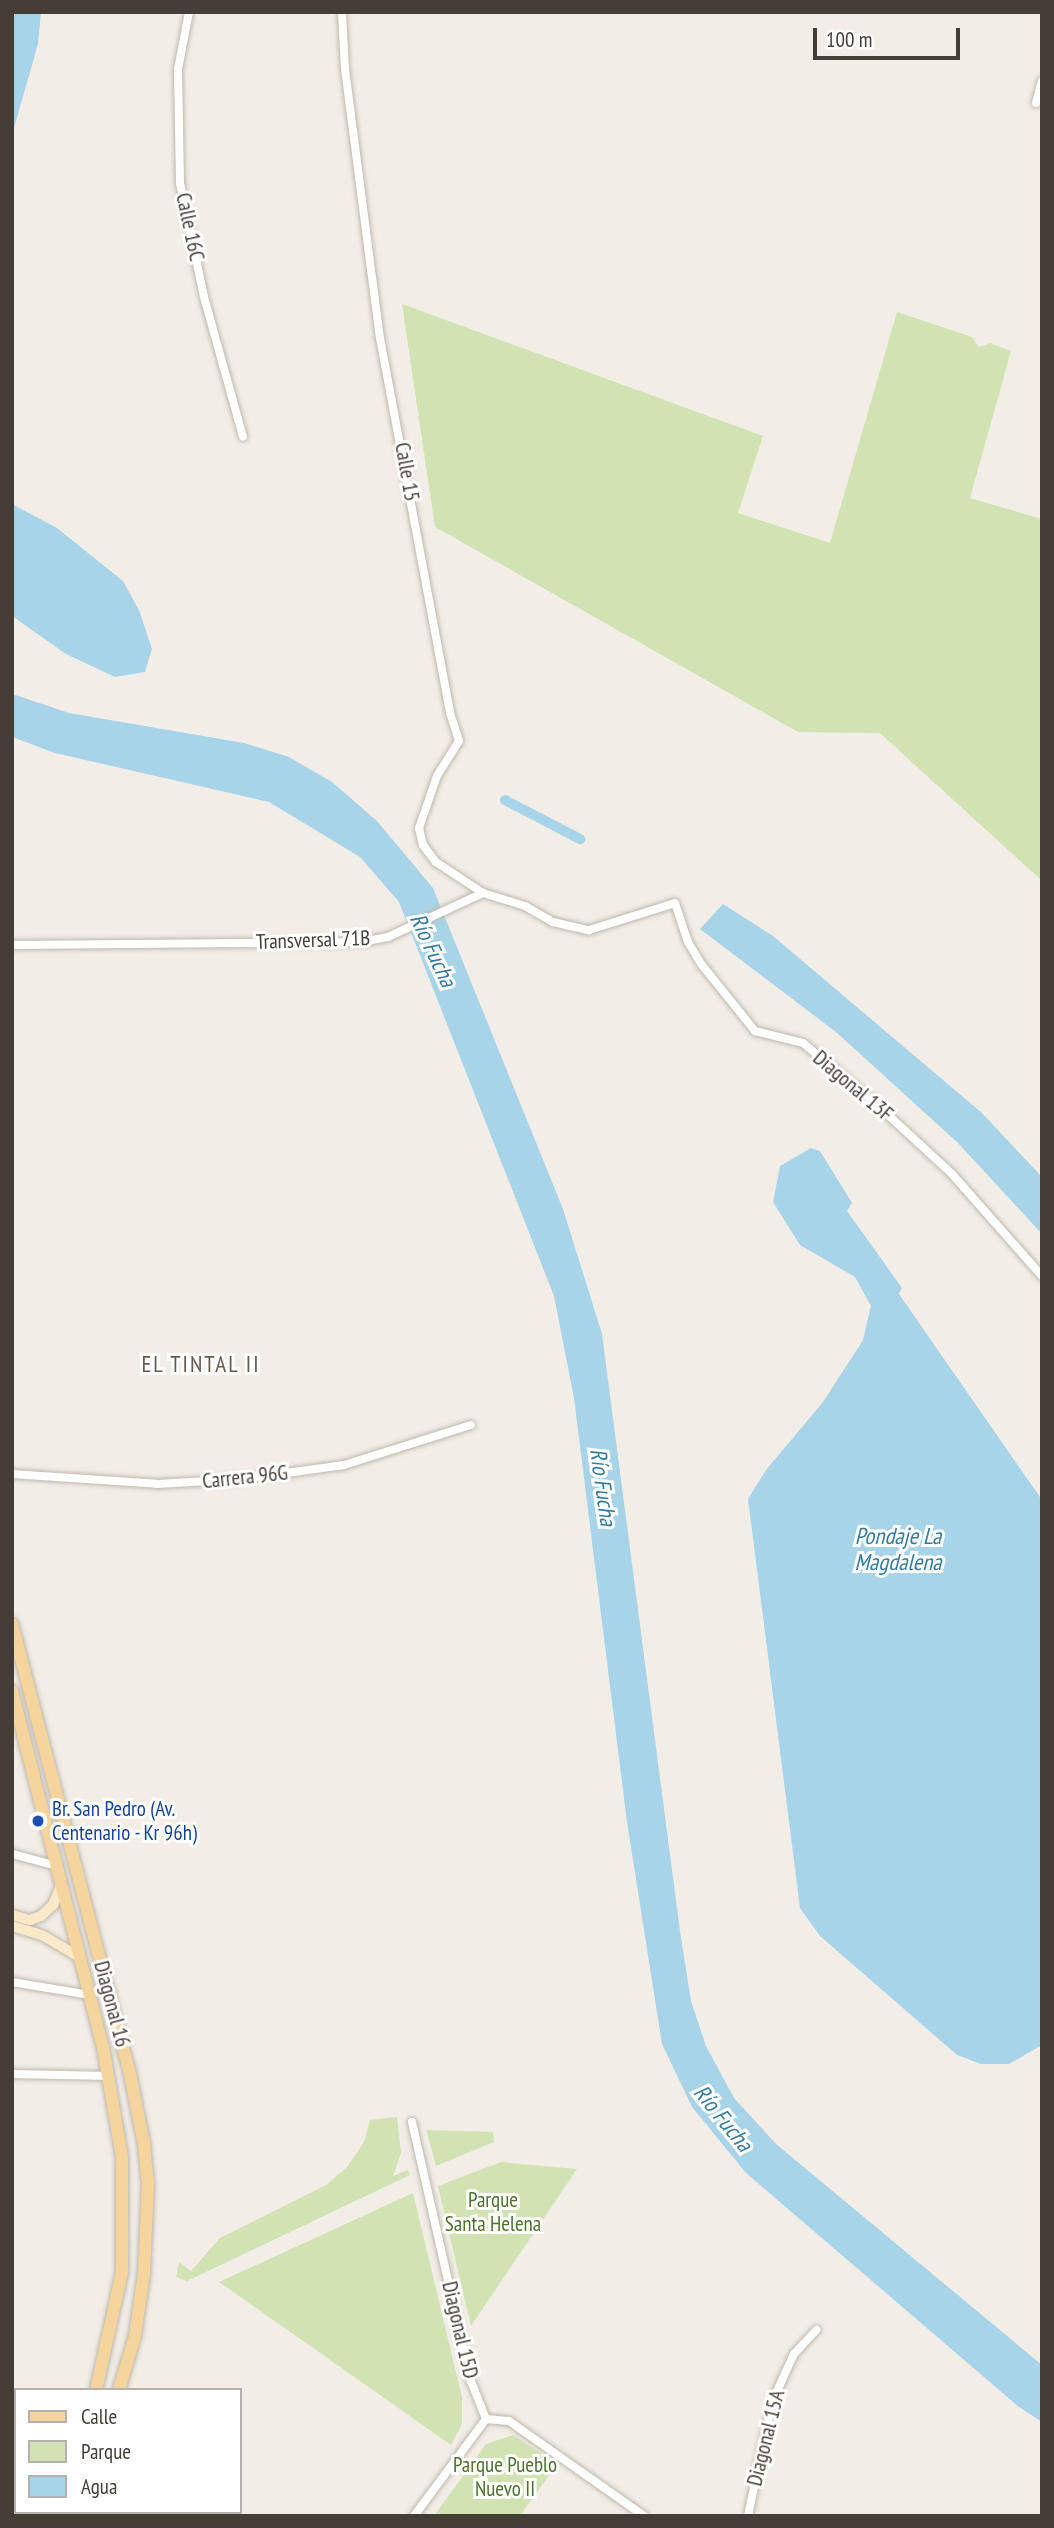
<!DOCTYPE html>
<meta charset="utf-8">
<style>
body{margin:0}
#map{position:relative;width:1054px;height:2528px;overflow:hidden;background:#f2eee7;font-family:"PT Sans Narrow",sans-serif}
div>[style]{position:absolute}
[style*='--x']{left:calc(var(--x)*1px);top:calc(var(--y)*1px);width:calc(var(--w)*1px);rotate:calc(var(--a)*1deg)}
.green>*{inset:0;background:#d1e3b3}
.water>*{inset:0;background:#a8d4e9}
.canal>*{height:10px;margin:-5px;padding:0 5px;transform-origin:5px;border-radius:5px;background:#a8d4e9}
.roads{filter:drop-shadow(0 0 2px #bfb8ad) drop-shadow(0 0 2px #bfb8ad)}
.street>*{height:8px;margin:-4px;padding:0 4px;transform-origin:4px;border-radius:4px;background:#fff}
.secondary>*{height:10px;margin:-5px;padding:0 5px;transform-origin:5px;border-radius:5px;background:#faeac9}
.primary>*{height:12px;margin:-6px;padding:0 6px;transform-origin:6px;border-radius:6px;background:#f5d59d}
.dots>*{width:19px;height:19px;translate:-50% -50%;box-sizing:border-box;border:4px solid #fff;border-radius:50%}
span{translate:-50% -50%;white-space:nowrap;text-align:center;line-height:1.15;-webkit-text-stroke:6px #fff;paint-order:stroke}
.street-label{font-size:21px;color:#443e37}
.transit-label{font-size:21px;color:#164399}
.left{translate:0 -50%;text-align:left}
.park-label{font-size:21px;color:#4d712f}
.water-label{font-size:23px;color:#377b9f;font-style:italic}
.neighbourhood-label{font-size:23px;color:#665b4f;letter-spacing:2px}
.frame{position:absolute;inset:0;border:14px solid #443e37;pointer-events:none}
.legend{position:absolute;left:14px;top:2388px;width:228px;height:126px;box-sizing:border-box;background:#fff;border:2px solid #b4b2af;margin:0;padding:9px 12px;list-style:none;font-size:21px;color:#443e37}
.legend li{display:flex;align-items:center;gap:14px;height:35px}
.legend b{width:35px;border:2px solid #b4b2af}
.scale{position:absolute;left:813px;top:28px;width:147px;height:32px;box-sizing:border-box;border:4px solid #443e37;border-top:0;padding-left:9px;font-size:21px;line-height:24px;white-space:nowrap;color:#443e37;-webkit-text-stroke:5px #fff;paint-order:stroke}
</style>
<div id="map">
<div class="green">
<i style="clip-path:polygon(402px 304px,763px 436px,738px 513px,830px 543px,897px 312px,972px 337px,979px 347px,990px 343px,1011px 351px,970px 498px,1042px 519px,1042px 881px,880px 733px,798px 732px,435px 527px)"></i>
<i style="clip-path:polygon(397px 2117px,401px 2153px,393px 2176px,408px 2170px,410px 2175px,187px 2281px,176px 2277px,179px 2262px,191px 2271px,220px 2238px,326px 2185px,347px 2167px,364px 2142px,370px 2120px)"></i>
<i style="clip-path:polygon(426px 2130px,493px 2132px,494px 2142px,436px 2166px)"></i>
<i style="clip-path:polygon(501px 2162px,577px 2169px,471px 2326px,438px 2186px)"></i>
<i style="clip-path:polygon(413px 2193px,462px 2397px,462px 2424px,451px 2445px,219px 2282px)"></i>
<i style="clip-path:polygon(513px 2435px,557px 2464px,520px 2516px,434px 2516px,486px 2444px)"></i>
</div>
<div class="water">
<i style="clip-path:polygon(12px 12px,41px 12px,38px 44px,12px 135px)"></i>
<i style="clip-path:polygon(12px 504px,57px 528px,123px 581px,139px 610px,152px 649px,145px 672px,115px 677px,66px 654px,12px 616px)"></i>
<i style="clip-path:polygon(12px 694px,69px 713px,244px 743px,289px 757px,332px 782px,377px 821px,433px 888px,563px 1209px,602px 1334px,680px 1931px,691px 2001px,706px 2046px,734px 2098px,776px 2144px,1042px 2365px,1042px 2422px,1019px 2407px,746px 2173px,692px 2107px,662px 2044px,627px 1822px,574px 1398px,554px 1296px,399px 902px,360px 857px,269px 802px,55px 753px,12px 737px)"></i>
<i style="clip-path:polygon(723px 904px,773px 936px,982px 1113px,1042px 1177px,1042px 1234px,958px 1143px,836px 1032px,700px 929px)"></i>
<i style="clip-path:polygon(811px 1148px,820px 1151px,852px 1203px,847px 1211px,902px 1288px,899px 1294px,1042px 1500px,1042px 2045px,1009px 2064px,981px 2064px,957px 2055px,820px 1936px,800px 1908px,748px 1499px,766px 1470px,823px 1402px,863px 1340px,871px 1306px,855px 1277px,800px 1245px,773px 1202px,780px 1166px)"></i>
</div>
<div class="canal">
<i style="--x:505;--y:800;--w:85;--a:27.5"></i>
</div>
<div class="roads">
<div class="street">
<i style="--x:189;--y:12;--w:58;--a:100.9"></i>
<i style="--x:178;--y:69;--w:114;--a:89"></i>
<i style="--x:180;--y:183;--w:116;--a:78.1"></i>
<i style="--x:204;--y:297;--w:145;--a:74.4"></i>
<i style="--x:342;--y:12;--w:57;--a:87"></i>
<i style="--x:345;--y:69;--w:271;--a:82.6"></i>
<i style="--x:380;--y:338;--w:381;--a:79.4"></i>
<i style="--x:450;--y:713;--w:29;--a:72"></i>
<i style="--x:459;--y:741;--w:41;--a:122.2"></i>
<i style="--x:437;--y:776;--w:55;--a:109.1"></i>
<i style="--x:419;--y:828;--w:17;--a:77"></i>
<i style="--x:423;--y:845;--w:21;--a:53"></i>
<i style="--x:436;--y:862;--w:56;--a:33.4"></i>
<i style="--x:1036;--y:103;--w:23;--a:-75"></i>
<i style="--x:12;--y:945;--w:350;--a:-0.5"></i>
<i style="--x:362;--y:942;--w:26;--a:-11"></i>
<i style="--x:388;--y:937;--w:105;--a:-24.9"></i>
<i style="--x:483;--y:893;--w:44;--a:17.2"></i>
<i style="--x:525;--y:906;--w:32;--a:30"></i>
<i style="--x:553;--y:922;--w:37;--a:13"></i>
<i style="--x:589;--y:930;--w:90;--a:-17.4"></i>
<i style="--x:675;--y:903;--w:41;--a:71.6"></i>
<i style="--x:688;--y:942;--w:27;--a:59"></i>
<i style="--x:702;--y:965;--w:85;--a:51.2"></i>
<i style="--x:755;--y:1031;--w:49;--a:14"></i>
<i style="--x:803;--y:1043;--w:91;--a:39.6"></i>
<i style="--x:873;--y:1101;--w:108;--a:42.7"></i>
<i style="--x:952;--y:1174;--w:136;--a:48.6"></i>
<i style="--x:12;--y:1474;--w:145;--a:3.9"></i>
<i style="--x:157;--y:1484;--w:86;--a:-3.3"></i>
<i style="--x:243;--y:1479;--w:102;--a:-7.9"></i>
<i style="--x:344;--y:1465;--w:133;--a:-17.5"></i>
<i style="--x:12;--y:1854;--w:47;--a:14.9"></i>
<i style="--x:12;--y:1982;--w:79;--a:9.5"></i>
<i style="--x:12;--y:2074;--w:98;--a:1.2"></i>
<i style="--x:412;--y:2122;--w:266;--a:77.2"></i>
<i style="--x:471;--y:2381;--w:41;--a:68.5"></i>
<i style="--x:486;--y:2419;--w:23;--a:5"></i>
<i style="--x:509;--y:2421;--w:165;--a:35.1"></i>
<i style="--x:414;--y:2516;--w:121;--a:-53.4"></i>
<i style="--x:748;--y:2516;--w:116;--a:-78.1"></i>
<i style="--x:772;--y:2402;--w:53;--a:-65.4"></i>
<i style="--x:794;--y:2354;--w:33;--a:-47"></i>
</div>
<div class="secondary">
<i style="--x:12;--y:1915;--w:19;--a:16"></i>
<i style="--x:30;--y:1920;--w:12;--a:-20"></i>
<i style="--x:41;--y:1916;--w:16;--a:-43"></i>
<i style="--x:53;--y:1905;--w:23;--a:-67"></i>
<i style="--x:12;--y:1926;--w:31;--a:17"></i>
<i style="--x:42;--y:1935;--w:45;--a:30.5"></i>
<i style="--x:12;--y:2504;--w:4;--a:0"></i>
<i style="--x:88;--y:2512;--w:4;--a:76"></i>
</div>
<div class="primary">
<i style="--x:12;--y:1624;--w:460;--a:75.3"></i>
<i style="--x:129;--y:2069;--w:76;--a:78.7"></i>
<i style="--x:144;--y:2144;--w:41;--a:84.4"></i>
<i style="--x:148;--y:2185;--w:89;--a:92.6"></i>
<i style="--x:144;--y:2274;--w:63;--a:98.3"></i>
<i style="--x:135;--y:2336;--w:56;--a:106.5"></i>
<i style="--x:12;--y:1691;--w:367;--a:75.7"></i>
<i style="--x:103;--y:2047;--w:112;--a:80.2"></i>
<i style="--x:122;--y:2157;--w:115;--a:90"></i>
<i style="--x:122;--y:2272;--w:121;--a:102.4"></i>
<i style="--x:37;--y:2516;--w:4;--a:-63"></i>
<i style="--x:61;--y:2516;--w:5;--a:-53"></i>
</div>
</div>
<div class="dots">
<i style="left:38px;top:1821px;background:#1a4fb4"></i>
</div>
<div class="street-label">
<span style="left:190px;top:227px;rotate:78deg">Calle 16C</span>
<span style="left:407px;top:472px;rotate:80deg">Calle 15</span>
<span style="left:313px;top:940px;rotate:-2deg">Transversal 71B</span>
<span style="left:853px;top:1086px;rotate:40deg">Diagonal 13F</span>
<span style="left:245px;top:1477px;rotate:-6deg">Carrera 96G</span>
<span style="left:112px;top:2004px;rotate:75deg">Diagonal 16</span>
<span style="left:460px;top:2330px;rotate:77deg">Diagonal 15D</span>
<span style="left:766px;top:2438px;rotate:-76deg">Diagonal 15A</span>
</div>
<div class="transit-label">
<span class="left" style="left:52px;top:1821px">Br. San Pedro (Av.<br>Centenario - Kr 96h)</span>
</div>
<div class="park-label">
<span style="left:493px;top:2212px">Parque<br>Santa Helena</span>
<span style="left:505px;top:2477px">Parque Pueblo<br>Nuevo II</span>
</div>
<div class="water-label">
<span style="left:433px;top:950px;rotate:65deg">Río Fucha</span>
<span style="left:603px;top:1487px;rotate:82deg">Río Fucha</span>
<span style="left:898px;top:1549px">Pondaje La<br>Magdalena</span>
<span style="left:723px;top:2118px;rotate:51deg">Río Fucha</span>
</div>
<div class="neighbourhood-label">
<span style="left:201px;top:1364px">EL TINTAL II</span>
</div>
<div class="frame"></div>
<ul class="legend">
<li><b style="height:9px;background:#f5d59d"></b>Calle</li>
<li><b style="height:19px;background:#d1e3b3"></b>Parque</li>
<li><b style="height:19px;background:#a8d4e9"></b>Agua</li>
</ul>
<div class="scale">100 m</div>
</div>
